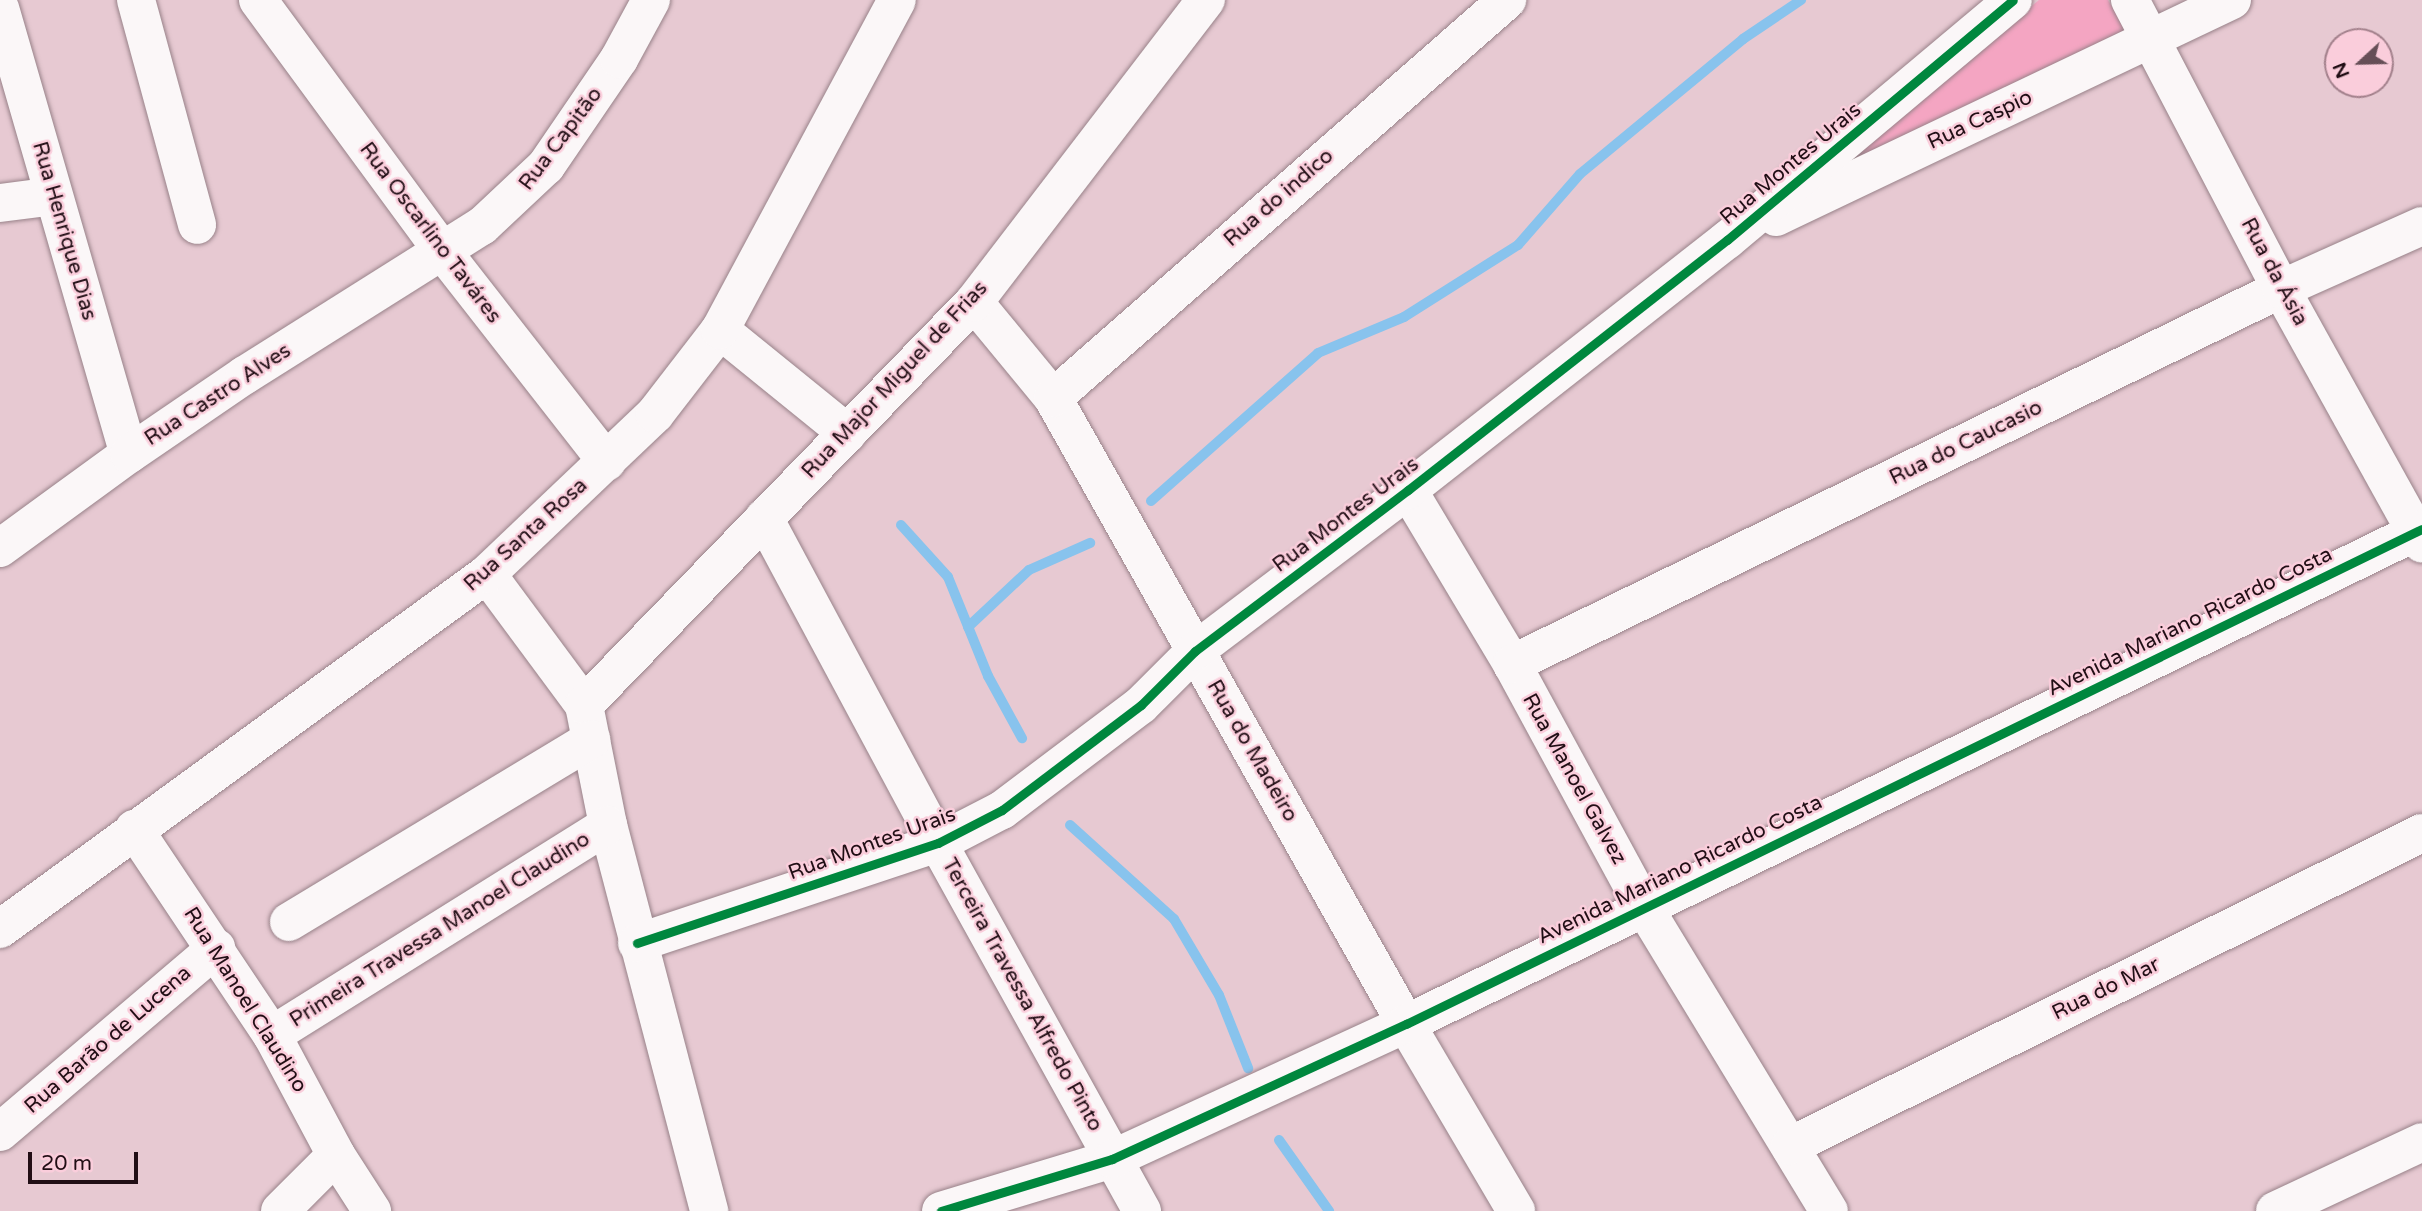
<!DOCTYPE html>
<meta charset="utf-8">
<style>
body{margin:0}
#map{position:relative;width:2422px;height:1211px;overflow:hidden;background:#e7c9d2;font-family:"Varela Round",sans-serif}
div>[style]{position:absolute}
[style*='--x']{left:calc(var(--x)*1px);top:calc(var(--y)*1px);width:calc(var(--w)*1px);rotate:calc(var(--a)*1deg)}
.green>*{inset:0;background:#f4a5c2}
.stream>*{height:10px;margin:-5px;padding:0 5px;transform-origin:5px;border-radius:5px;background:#88c3ed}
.roads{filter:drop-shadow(0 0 2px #988289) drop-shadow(0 0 2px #988289)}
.street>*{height:38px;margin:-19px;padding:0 19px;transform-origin:19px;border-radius:19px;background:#fbf7f8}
.secondary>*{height:38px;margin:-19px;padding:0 19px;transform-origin:19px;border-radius:19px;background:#fbf7f8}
.cycleway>*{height:9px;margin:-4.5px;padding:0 4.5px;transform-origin:4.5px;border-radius:4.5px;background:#00873e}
span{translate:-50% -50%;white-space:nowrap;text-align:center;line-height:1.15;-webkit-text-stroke:5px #facddb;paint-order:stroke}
.street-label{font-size:21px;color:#210e15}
.north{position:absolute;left:2324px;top:28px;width:70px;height:70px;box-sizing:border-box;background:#facddb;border:2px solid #a3818c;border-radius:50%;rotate:248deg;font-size:19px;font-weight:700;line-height:28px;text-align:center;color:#210e15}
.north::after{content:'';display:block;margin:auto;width:24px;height:32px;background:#664f57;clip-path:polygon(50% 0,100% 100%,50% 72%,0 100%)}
.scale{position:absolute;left:28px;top:1152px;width:110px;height:32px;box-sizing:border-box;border:4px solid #210e15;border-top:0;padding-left:9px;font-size:21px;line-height:24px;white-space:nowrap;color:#210e15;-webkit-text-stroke:5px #facddb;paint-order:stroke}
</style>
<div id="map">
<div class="green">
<i style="clip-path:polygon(2039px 0,2108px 0,2127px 32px,1804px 191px)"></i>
</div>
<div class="stream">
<i style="--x:1151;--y:501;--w:223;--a:-41.5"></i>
<i style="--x:1318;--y:353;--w:93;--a:-22.7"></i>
<i style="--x:1404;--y:317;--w:135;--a:-32.3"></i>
<i style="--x:1518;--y:245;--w:94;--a:-48.9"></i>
<i style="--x:1580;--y:174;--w:212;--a:-39.6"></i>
<i style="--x:1743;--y:39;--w:70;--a:-33.9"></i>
<i style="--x:901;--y:525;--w:70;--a:47.9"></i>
<i style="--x:948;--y:577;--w:107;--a:68"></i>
<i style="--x:988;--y:676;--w:71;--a:61.3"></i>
<i style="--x:968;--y:627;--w:83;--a:-43.1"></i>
<i style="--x:1029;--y:570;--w:67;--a:-23.9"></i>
<i style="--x:1070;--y:825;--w:140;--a:42.1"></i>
<i style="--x:1174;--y:919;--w:88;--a:59.4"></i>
<i style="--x:1219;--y:995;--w:79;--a:68.3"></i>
<i style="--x:1279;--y:1140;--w:87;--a:54.8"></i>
</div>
<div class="roads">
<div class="street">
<i style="--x:136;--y:0;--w:233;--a:74.8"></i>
<i style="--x:258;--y:0;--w:313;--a:53.7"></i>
<i style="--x:443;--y:252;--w:266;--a:52"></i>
<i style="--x:2130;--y:0;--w:326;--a:62.4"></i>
<i style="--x:2281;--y:289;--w:291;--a:61"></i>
<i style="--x:0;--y:8;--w:464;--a:73.9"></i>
<i style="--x:0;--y:203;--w:54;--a:-7.4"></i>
<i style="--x:1776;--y:217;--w:505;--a:-25.45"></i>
<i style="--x:974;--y:302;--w:124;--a:50.5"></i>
<i style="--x:1053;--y:398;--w:719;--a:60.58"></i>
<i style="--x:1406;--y:1024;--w:217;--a:59.5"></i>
<i style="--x:720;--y:330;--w:164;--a:39"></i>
<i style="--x:1053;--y:398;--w:604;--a:-41.24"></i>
<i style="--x:1408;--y:490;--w:203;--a:59.1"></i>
<i style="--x:1512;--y:664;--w:277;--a:61.5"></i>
<i style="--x:1644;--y:907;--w:356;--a:58.7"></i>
<i style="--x:764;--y:518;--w:369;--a:61.8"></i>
<i style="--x:938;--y:843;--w:421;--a:61"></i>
<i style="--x:0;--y:548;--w:160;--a:-36.1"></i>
<i style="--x:129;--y:454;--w:140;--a:-34.3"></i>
<i style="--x:245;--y:375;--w:280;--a:-32.2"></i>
<i style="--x:482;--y:226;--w:88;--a:-43.2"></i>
<i style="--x:546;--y:166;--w:130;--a:-55.7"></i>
<i style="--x:619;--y:59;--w:67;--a:-61.5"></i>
<i style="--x:487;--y:574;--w:163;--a:53.5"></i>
<i style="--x:584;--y:705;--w:122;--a:78.7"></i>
<i style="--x:608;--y:825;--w:399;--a:75.3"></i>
<i style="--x:1512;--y:664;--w:856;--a:-26"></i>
<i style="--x:2281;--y:289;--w:154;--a:-24.1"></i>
<i style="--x:584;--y:705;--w:561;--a:-45.94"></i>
<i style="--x:974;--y:302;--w:381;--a:-52.5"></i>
<i style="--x:134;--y:829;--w:248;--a:56.2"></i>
<i style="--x:272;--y:1035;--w:136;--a:61.9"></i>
<i style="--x:336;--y:1155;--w:67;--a:57.3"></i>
<i style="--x:289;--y:922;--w:353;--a:-31.1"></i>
<i style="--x:637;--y:943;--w:317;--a:-18.4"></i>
<i style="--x:938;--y:843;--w:72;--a:-27.3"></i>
<i style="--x:1002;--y:810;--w:174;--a:-37.1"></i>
<i style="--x:1141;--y:705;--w:76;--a:-45"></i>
<i style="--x:1195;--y:651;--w:267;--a:-37.1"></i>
<i style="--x:1408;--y:490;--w:405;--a:-38.1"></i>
<i style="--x:1727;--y:240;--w:373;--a:-40"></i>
<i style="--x:272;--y:1035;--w:396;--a:-32"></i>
<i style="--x:0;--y:1132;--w:284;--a:-40.4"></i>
<i style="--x:1790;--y:1146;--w:705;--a:-26.35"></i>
<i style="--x:280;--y:1211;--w:79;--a:-45"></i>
<i style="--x:941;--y:1211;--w:179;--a:-16.9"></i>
<i style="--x:1112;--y:1159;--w:324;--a:-24.7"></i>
<i style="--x:1406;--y:1024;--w:1130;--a:-25.98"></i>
<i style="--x:2275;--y:1211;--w:162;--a:-25.1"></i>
</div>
<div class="secondary">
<i style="--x:0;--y:929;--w:603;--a:-36.09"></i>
<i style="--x:487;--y:574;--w:232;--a:-43.6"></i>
<i style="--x:655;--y:414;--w:106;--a:-52.3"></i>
<i style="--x:720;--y:330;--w:374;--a:-61.8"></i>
</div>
</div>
<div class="cycleway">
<i style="--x:637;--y:943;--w:317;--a:-18.4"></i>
<i style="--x:938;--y:843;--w:72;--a:-27.3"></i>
<i style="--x:1002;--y:810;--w:174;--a:-37.1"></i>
<i style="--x:1141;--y:705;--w:76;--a:-45"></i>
<i style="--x:1195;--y:651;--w:267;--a:-37.1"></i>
<i style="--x:1408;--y:490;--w:405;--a:-38.1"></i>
<i style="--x:1727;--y:240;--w:373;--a:-40"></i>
<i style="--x:941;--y:1211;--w:179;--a:-16.9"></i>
<i style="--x:1112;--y:1159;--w:324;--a:-24.7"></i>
<i style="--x:1406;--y:1024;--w:1130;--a:-25.98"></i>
</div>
<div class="street-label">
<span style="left:1980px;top:120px;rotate:-25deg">Rua Caspio</span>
<span style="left:561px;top:139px;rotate:-53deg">Rua Capitão</span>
<span style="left:1791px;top:164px;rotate:-40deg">Rua Montes Urais</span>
<span style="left:1279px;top:198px;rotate:-41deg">Rua do indico</span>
<span style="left:64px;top:231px;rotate:74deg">Rua Henrique Dias</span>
<span style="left:430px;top:233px;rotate:53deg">Rua Oscarlino Taváres</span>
<span style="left:2274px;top:272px;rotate:62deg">Rua da Ásia</span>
<span style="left:895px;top:380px;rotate:-47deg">Rua Major Miguel de Frias</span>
<span style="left:218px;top:395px;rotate:-33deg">Rua Castro Alves</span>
<span style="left:1966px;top:443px;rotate:-26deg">Rua do Caucasio</span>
<span style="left:1346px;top:515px;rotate:-37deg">Rua Montes Urais</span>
<span style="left:526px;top:535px;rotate:-42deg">Rua Santa Rosa</span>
<span style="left:2190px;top:622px;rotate:-26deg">Avenida Mariano Ricardo Costa</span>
<span style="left:1252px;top:751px;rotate:60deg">Rua do Madeiro</span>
<span style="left:1574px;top:779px;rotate:61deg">Rua Manoel Galvez</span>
<span style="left:872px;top:844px;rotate:-20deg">Rua Montes Urais</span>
<span style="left:1680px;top:870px;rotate:-26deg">Avenida Mariano Ricardo Costa</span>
<span style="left:440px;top:930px;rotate:-32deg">Primeira Travessa Manoel Claudino</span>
<span style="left:2106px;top:989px;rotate:-26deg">Rua do Mar</span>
<span style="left:1022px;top:995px;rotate:61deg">Terceira Travessa Alfredo Pinto</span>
<span style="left:245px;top:1000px;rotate:58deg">Rua Manoel Claudino</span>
<span style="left:108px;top:1040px;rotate:-41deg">Rua Barão de Lucena</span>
</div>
<div class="north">N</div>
<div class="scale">20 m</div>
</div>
